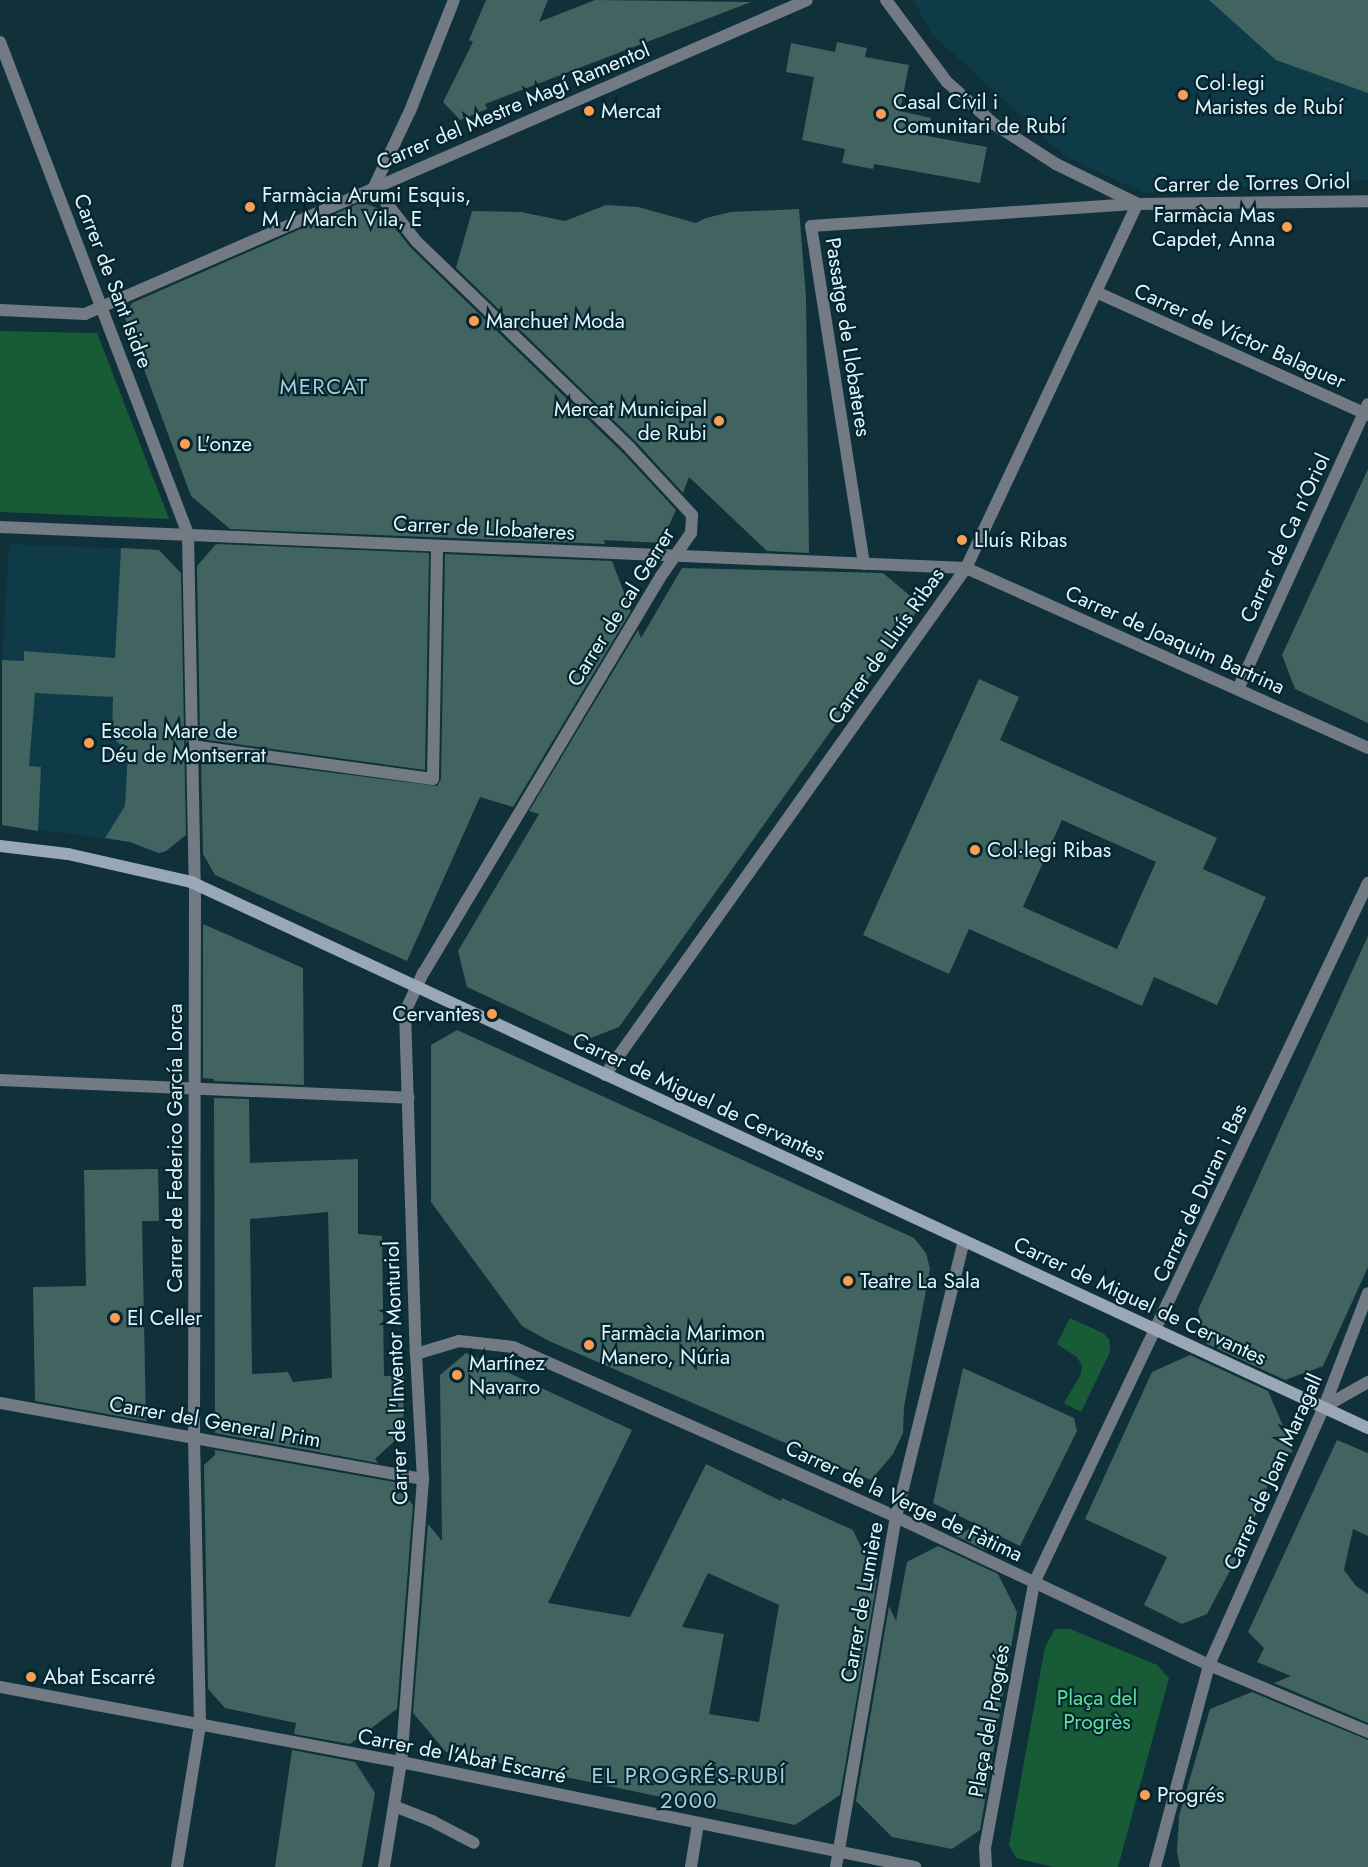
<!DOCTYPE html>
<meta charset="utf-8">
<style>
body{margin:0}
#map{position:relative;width:1368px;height:1867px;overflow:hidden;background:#10303a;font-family:Jost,sans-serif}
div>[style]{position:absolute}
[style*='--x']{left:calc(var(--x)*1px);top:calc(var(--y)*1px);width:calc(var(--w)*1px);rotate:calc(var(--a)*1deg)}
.built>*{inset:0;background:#0f3a47}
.green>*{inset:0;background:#185b37}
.building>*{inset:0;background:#416461}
.street>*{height:12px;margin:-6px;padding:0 6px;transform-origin:6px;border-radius:6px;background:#727a84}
.secondary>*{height:12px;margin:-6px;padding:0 6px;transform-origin:6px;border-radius:6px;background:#9aa7b7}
.dots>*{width:16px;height:16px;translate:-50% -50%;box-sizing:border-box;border:3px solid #052630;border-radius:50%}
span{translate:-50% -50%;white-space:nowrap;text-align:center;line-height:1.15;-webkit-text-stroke:4.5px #052630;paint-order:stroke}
.poi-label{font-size:21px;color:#e2f4fa}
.left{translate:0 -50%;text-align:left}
.right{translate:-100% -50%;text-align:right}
.street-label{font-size:21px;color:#e2f4fa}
.park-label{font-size:21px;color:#61e198}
.neighbourhood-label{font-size:22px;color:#a9ccd8;letter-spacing:1.5px}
</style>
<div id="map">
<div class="built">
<i style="clip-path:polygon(913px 0,1368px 0,1368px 180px,1144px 193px,1064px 156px,932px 34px)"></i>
<i style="clip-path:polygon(9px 544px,159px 550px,175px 568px,176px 839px,166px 851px,154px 853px,130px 842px,2px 825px,2px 660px)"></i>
</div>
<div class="green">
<i style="clip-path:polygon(0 331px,97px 333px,169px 519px,0 512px)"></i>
<i style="clip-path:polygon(1070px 1318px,1103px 1333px,1109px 1339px,1110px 1346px,1110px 1352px,1081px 1412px,1064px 1403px,1081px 1374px,1082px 1366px,1077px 1357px,1057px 1344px)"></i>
<i style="clip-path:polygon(1055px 1629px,1070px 1629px,1157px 1665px,1169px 1678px,1118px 1867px,1053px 1867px,1016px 1858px,1009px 1845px,1045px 1647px)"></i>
</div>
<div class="building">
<i style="clip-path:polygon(486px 0,548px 0,539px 22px,595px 0,751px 2px,485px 104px,487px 109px,460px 120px,443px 102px,473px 42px,469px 40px)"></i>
<i style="clip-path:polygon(1209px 0,1368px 0,1368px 93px,1276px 60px)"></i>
<i style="clip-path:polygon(837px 42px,867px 48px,865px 57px,909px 65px,900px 111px,931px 118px,927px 136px,987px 147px,980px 183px,874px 164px,873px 169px,842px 163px,845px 149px,802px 140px,814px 77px,786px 72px,791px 43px,835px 52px)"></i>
<i style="clip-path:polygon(362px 202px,381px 210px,410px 247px,624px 454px,676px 510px,661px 543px,604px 540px,605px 544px,230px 529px,191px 496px,125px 318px,132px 303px)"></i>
<i style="clip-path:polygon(606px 205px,638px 207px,696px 223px,706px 218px,731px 212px,799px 209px,806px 297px,809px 553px,767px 551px,689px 477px,683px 493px,636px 442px,456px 268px,472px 211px,521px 212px,565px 221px)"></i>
<i style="clip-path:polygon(1368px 469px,1368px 723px,1295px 689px,1282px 655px)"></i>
<i style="clip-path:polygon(216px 544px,429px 553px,425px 770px,200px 739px,197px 566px)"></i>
<i style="clip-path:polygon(121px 548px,159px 550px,181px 573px,186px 835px,166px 851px,159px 853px,130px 842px,105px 838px,125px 806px,128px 752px,112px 737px,113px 697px,35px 693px,29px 766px,41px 767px,38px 831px,2px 825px,2px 660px,24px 661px,24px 651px,115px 658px)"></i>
<i style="clip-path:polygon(445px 554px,612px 561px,631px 611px,513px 807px,480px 797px,407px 961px,215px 875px,203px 854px,201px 756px,437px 786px,441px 779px)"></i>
<i style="clip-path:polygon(682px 568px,883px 573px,921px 605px,619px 1027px,583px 1041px,467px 987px,458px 951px,539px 814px,529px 811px,638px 630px,641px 638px)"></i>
<i style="clip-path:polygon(evenodd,979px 679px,1019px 697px,1000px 740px,1217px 838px,1203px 869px,1266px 897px,1217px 1005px,1154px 977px,1142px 1006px,969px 929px,949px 974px,863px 935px,979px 679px,1062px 820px,1156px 862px,1117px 949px,1023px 907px,1062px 820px)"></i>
<i style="clip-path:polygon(203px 924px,303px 968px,304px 1085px,214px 1081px,214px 1079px,203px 1078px)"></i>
<i style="clip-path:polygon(1368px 936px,1368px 1267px,1323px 1366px,1285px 1380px,1207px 1344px,1198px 1310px)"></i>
<i style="clip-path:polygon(457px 1030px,914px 1238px,926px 1253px,930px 1269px,904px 1407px,903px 1433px,893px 1454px,871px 1480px,549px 1341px,522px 1326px,431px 1202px,431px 1045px)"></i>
<i style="clip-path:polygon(evenodd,214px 1098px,249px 1099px,250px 1163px,358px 1159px,358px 1234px,382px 1236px,384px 1376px,404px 1376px,403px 1433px,375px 1459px,378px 1463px,215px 1433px,214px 1098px,328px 1212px,332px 1378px,293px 1382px,288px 1372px,252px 1374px,250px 1219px,328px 1212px)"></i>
<i style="clip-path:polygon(158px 1169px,159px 1221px,142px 1221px,146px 1421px,35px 1401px,33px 1287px,86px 1286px,84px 1170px)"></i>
<i style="clip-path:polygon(evenodd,466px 1353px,632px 1430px,548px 1603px,630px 1617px,706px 1464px,781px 1501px,782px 1498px,853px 1530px,877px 1581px,840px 1795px,795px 1825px,446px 1752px,413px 1713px,428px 1524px,442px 1541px,440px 1375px,466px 1353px,708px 1573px,779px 1605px,759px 1722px,709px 1714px,724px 1634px,682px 1627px,708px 1573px)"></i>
<i style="clip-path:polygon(1190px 1355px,1268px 1391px,1293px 1449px,1276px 1483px,1270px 1480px,1241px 1550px,1207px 1614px,1182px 1624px,1144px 1605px,1167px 1557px,1085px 1519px,1152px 1372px)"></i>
<i style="clip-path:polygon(963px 1368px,1074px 1418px,1077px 1431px,1020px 1546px,933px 1503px)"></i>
<i style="clip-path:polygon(1337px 1440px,1368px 1453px,1368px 1536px,1353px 1529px,1344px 1570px,1356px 1586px,1368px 1594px,1368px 1723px,1274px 1683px,1291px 1676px,1257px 1662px,1264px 1648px,1248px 1632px)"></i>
<i style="clip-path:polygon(215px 1450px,394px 1482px,413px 1505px,397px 1709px,350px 1744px,294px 1734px,296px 1723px,225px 1708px,208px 1689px,204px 1465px,215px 1455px)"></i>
<i style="clip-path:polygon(973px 1527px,985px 1550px,956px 1536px)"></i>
<i style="clip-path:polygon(938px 1546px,998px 1574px,1017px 1612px,980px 1830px,952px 1849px,892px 1837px,856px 1801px,889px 1606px,896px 1621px,907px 1562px)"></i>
<i style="clip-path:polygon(1252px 1692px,1368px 1740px,1368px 1867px,1180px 1867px,1177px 1852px,1179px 1816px,1210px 1709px)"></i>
<i style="clip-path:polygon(292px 1750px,355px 1762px,375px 1793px,362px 1867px,275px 1867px)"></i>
</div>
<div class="street">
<i style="--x:886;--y:0;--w:102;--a:53.4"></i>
<i style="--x:947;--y:82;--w:63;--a:41.8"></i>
<i style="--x:994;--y:124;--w:74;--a:32.8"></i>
<i style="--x:1056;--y:164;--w:89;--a:26"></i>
<i style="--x:0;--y:42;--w:527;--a:69.09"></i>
<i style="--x:188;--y:534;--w:351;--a:88.9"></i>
<i style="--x:195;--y:885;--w:553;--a:90.1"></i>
<i style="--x:194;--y:1438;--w:287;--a:88.8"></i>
<i style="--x:200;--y:1725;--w:144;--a:99.2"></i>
<i style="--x:374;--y:187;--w:68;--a:52.1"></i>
<i style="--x:416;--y:241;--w:298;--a:44"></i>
<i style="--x:630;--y:448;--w:91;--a:47.2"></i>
<i style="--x:692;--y:515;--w:18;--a:93"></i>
<i style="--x:691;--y:533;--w:52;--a:124.9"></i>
<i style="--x:661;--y:576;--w:463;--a:120.9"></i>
<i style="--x:423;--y:973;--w:43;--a:114.8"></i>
<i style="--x:405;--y:1012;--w:342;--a:88.2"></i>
<i style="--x:416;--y:1354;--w:125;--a:86.8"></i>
<i style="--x:423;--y:1479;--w:284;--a:94.4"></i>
<i style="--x:401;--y:1762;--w:106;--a:99.2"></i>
<i style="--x:374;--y:187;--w:84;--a:-64.7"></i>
<i style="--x:410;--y:111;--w:119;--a:-68.4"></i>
<i style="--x:1096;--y:292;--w:299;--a:24.3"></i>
<i style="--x:0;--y:310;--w:85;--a:2.7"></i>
<i style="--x:85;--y:314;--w:787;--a:-23.5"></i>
<i style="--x:0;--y:527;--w:967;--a:2.43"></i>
<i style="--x:966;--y:568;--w:440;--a:24.1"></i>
<i style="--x:864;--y:564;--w:342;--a:-98.9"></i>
<i style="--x:811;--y:226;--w:327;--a:-3.9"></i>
<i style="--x:1137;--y:204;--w:231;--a:-0.7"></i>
<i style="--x:1238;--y:689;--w:313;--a:-65.5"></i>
<i style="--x:192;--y:746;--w:243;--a:7.8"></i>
<i style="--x:433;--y:779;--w:233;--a:-89"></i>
<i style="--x:605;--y:1075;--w:622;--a:-54.55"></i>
<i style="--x:966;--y:568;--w:402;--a:-64.8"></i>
<i style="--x:0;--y:1080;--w:409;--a:2.5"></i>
<i style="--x:416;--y:1354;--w:45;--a:-16.8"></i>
<i style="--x:459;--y:1341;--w:54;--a:6.3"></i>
<i style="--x:513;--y:1347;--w:419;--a:23.9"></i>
<i style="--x:896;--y:1517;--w:346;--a:25.3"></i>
<i style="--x:1209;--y:1665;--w:173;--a:22.8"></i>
<i style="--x:0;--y:1403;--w:430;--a:10.2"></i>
<i style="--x:1324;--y:1407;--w:51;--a:-29.6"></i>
<i style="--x:0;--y:1687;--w:408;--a:10.6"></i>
<i style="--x:401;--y:1762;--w:525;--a:11.55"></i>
<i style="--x:394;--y:1806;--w:41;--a:21.5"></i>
<i style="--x:432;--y:1821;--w:47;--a:27.6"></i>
<i style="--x:691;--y:1867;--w:44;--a:-80.8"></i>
<i style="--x:836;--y:1867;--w:355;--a:-80.3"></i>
<i style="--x:896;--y:1517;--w:284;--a:-76.2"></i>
<i style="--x:986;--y:1867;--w:19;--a:-93"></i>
<i style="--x:985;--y:1848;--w:269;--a:-79.5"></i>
<i style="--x:1034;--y:1583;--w:776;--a:-64.49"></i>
<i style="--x:1155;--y:1867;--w:209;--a:-75"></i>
<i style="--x:1209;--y:1665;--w:282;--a:-66"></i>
<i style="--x:1324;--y:1407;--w:122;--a:-68.9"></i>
</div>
<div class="secondary">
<i style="--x:0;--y:846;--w:68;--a:6.7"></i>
<i style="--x:68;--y:854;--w:126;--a:12.8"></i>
<i style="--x:191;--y:882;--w:1297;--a:24.89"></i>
</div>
<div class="dots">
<i style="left:1183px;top:95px;background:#fb9e52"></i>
<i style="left:589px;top:111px;background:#fb9e52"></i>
<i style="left:881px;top:114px;background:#fb9e52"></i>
<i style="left:250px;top:207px;background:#fb9e52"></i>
<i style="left:1287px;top:227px;background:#fb9e52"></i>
<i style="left:474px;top:321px;background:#fb9e52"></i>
<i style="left:719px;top:421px;background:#fb9e52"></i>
<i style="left:185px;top:444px;background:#fb9e52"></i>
<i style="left:962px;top:540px;background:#fb9e52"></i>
<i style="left:89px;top:743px;background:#fb9e52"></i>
<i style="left:975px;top:850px;background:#fb9e52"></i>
<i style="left:492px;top:1014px;background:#fb9e52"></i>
<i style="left:848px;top:1281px;background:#fb9e52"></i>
<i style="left:115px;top:1318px;background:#fb9e52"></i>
<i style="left:589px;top:1345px;background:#fb9e52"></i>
<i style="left:457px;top:1375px;background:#fb9e52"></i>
<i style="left:31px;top:1677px;background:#fb9e52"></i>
<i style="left:1145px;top:1795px;background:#fb9e52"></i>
</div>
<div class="poi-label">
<span class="left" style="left:1195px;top:95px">Col·legi<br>Maristes de Rubí</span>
<span class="left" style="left:893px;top:114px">Casal Cívil i<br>Comunitari de Rubí</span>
<span class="left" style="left:601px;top:111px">Mercat</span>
<span class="left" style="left:262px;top:207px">Farmàcia Arumi Esquis,<br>M / March Vila, E</span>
<span class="right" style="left:1275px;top:227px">Farmàcia Mas<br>Capdet, Anna</span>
<span class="left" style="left:486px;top:321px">Marchuet Moda</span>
<span class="right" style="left:707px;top:421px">Mercat Municipal<br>de Rubi</span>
<span class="left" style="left:197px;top:444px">L'onze</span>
<span class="left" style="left:974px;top:540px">Lluís Ribas</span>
<span class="left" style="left:101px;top:743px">Escola Mare de<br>Déu de Montserrat</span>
<span class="left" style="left:987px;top:850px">Col·legi Ribas</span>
<span class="right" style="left:480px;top:1014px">Cervantes</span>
<span class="left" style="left:860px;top:1281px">Teatre La Sala</span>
<span class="left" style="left:127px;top:1318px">El Celler</span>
<span class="left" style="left:601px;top:1345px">Farmàcia Marimon<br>Manero, Núria</span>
<span class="left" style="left:469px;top:1375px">Martínez<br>Navarro</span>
<span class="left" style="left:43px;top:1677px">Abat Escarré</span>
<span class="left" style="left:1157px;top:1795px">Progrés</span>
</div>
<div class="street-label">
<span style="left:513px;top:106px;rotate:-23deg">Carrer del Mestre Magí Ramentol</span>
<span style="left:1252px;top:183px;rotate:-1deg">Carrer de Torres Oriol</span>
<span style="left:113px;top:281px;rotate:69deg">Carrer de Sant Isidre</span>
<span style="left:1240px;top:336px;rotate:24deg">Carrer de Víctor Balaguer</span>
<span style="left:848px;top:337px;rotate:81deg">Passatge de Llobateres</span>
<span style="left:484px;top:528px;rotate:3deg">Carrer de Llobateres</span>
<span style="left:1285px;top:538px;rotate:-65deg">Carrer de Ca n'Oriol</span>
<span style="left:621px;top:607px;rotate:-58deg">Carrer de cal Gerrer</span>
<span style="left:1175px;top:640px;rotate:24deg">Carrer de Joaquim Bartrina</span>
<span style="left:886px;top:646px;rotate:-55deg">Carrer de Lluís Ribas</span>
<span style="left:699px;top:1097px;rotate:25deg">Carrer de Miguel de Cervantes</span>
<span style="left:175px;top:1148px;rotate:-90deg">Carrer de Federico García Lorca</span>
<span style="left:1200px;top:1193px;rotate:-65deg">Carrer de Duran i Bas</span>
<span style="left:1140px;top:1301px;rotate:25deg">Carrer de Miguel de Cervantes</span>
<span style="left:396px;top:1373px;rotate:-92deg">Carrer de l'Inventor Monturiol</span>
<span style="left:215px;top:1422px;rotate:10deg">Carrer del General Prim</span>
<span style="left:1273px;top:1472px;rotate:-66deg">Carrer de Joan Maragall</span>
<span style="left:904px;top:1501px;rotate:25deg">Carrer de la Verge de Fàtima</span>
<span style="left:862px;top:1602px;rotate:-80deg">Carrer de Lumière</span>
<span style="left:989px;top:1721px;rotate:-80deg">Plaça del Progrés</span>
<span style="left:462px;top:1756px;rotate:11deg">Carrer de l'Abat Escarré</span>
</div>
<div class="park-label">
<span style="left:1097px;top:1710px">Plaça del<br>Progrès</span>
</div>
<div class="neighbourhood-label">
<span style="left:324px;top:387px">MERCAT</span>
<span style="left:689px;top:1788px">EL PROGRÉS-RUBÍ<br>2000</span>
</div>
</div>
